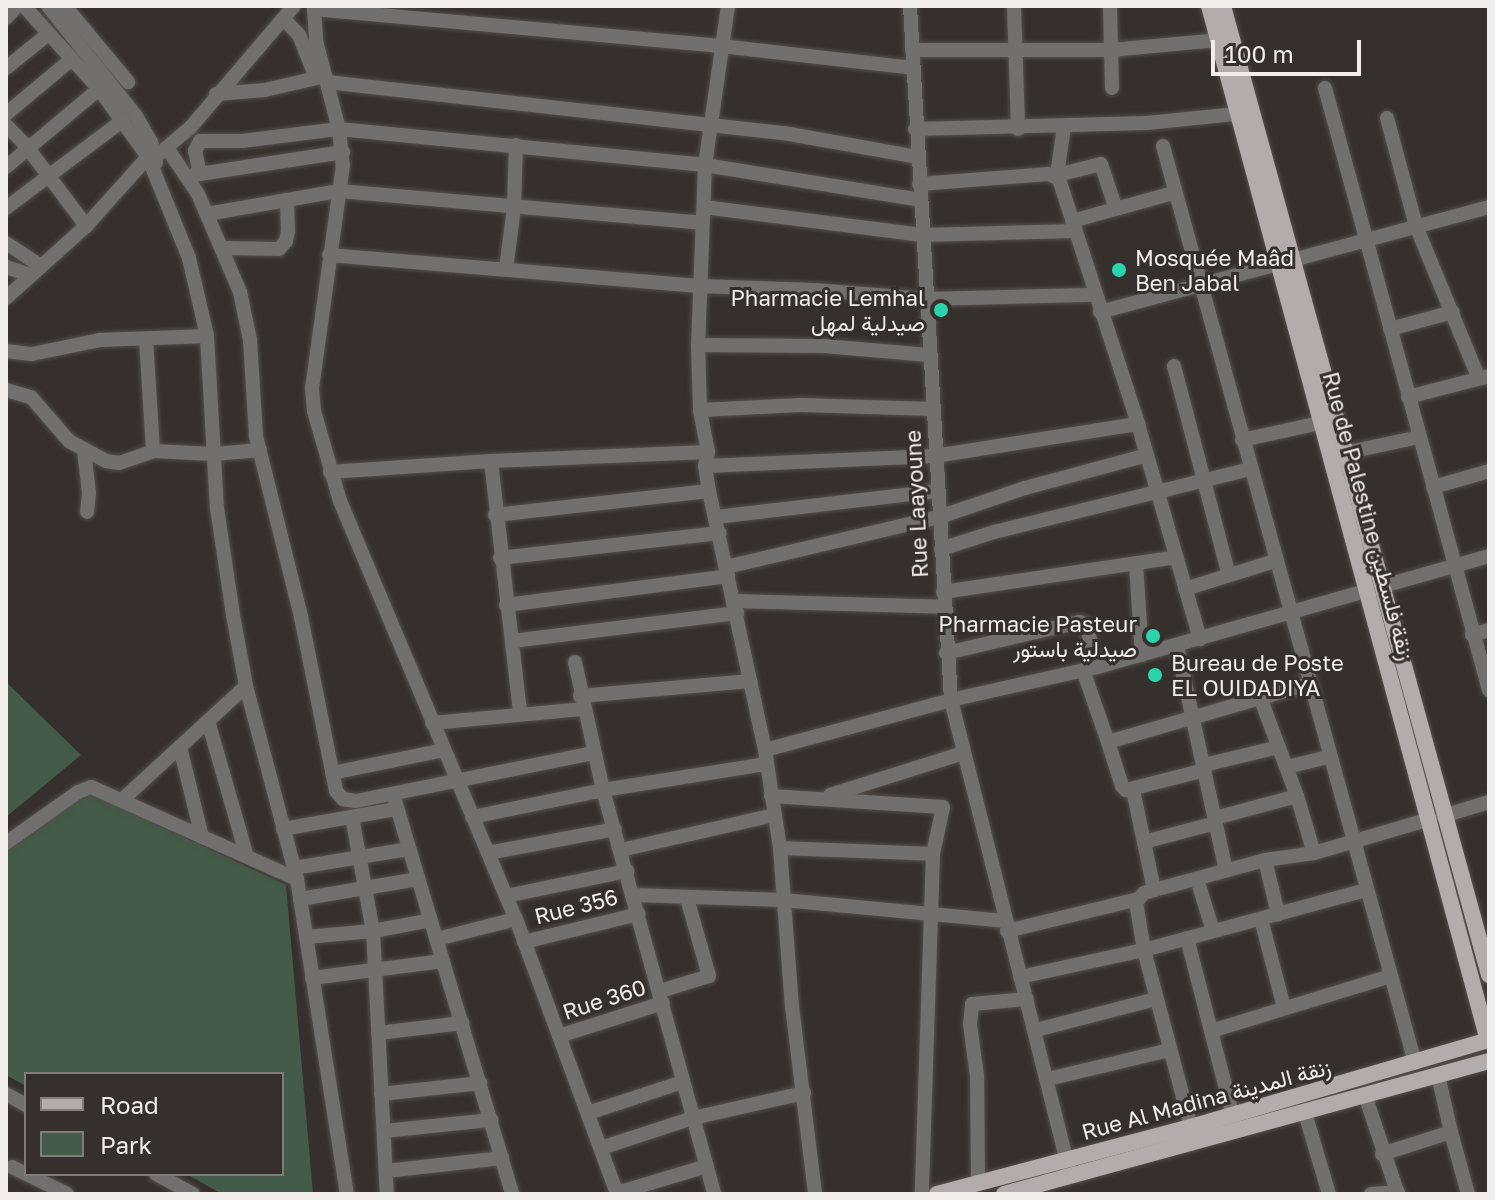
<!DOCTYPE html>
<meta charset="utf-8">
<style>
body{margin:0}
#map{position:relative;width:1495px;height:1200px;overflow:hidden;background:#35302d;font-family:"Golos Text",Vazirmatn,sans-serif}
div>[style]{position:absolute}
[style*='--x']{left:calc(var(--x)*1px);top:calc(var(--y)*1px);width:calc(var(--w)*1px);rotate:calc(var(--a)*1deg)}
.green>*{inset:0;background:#435b48}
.roads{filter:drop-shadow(0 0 2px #534e4b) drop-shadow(0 0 2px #534e4b)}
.minor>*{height:14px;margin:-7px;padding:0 7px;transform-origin:7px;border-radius:7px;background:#726f6f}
.major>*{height:16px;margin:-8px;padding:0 8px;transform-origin:8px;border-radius:8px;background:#b3acad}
.dots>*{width:22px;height:22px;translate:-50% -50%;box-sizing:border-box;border:4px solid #35302d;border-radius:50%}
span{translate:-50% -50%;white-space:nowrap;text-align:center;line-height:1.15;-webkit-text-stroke:6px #35302d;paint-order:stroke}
.poi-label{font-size:22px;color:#f0edea}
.left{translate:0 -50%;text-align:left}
.right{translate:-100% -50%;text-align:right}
.street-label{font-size:22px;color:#f0edea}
.frame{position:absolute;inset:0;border:8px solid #f0edea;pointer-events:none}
.legend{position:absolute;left:24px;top:1072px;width:260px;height:104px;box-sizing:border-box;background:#35302d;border:2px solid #807c79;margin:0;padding:10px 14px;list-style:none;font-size:24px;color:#f0edea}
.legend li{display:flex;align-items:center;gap:16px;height:40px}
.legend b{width:40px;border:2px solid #807c79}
.scale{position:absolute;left:1211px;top:40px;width:150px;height:36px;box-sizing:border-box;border:4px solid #f0edea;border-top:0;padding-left:10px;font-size:24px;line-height:28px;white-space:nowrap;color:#f0edea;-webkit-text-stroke:6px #35302d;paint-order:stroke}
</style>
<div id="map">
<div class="green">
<i style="clip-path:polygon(6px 682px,81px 755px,6px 817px)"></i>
<i style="clip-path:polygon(85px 791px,286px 885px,313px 1194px,222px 1194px,186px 1174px,282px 1174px,282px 1074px,26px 1074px,26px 1086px,6px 1075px,6px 850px)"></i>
</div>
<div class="roads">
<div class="minor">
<i style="--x:24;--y:6;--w:112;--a:47.9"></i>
<i style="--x:99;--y:89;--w:84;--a:54.2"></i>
<i style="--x:148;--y:157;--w:109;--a:67.9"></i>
<i style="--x:189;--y:258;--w:80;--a:77"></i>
<i style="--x:207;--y:336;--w:172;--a:86.7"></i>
<i style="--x:217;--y:508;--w:108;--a:81.5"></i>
<i style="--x:233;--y:615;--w:72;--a:79.6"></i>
<i style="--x:246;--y:686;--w:200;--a:75.2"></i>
<i style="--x:297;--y:879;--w:319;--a:81"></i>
<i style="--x:48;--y:6;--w:141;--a:51.3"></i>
<i style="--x:136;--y:116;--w:30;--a:60"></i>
<i style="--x:151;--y:142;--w:21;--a:76"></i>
<i style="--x:65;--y:6;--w:99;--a:50.3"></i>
<i style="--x:317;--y:6;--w:4;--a:135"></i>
<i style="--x:314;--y:9;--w:32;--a:86"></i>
<i style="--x:316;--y:41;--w:91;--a:75.4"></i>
<i style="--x:339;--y:129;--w:36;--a:84"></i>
<i style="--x:343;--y:165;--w:225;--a:97.9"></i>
<i style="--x:312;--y:388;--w:23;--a:85"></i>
<i style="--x:314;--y:411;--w:94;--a:73.9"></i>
<i style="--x:340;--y:501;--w:454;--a:67.2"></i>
<i style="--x:516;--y:919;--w:293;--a:69.8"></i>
<i style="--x:728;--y:6;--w:161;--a:98.2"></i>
<i style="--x:705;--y:165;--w:180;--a:92.2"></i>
<i style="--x:698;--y:345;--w:65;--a:88.2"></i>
<i style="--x:700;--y:410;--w:43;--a:79.2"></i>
<i style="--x:708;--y:452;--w:14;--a:102"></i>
<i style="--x:705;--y:466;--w:25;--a:81"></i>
<i style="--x:709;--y:491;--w:265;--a:77.8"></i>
<i style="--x:765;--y:750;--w:99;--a:81.3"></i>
<i style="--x:780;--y:848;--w:158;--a:85.7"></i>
<i style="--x:792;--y:1006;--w:189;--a:83"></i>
<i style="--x:910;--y:6;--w:695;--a:86.62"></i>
<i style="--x:951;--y:700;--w:485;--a:75.9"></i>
<i style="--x:1014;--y:6;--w:123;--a:88.1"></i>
<i style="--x:1110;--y:6;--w:82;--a:88.6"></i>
<i style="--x:314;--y:9;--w:409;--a:5.2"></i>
<i style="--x:721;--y:46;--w:193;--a:6.5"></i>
<i style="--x:6;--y:18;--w:16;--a:-47"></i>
<i style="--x:285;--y:20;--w:21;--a:47"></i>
<i style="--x:299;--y:35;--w:46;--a:68.4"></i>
<i style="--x:912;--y:50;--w:199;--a:0"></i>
<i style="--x:1111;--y:50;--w:107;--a:-5.3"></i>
<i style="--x:6;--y:68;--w:53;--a:-38.8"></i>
<i style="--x:327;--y:82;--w:460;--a:6.4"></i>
<i style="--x:784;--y:133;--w:135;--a:10.2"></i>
<i style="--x:1325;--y:88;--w:624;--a:74.76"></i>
<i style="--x:216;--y:94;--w:49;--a:-4.7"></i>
<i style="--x:265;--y:90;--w:62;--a:-13.1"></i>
<i style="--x:6;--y:114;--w:86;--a:-39.8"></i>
<i style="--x:1387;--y:118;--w:112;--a:75"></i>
<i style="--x:1416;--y:226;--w:165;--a:67.6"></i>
<i style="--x:6;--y:125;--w:30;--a:46"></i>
<i style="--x:27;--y:147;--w:99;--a:53.2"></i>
<i style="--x:1064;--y:127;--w:49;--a:98.3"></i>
<i style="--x:1057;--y:175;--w:45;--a:-14"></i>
<i style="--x:1101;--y:164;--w:47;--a:71.6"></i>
<i style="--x:915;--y:129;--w:232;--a:-1.5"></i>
<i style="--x:1147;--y:123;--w:100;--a:-5.8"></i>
<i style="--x:1163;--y:146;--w:951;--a:74.63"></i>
<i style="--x:167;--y:148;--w:55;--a:56"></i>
<i style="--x:198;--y:194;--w:107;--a:66.8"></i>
<i style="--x:240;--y:292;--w:49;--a:78.2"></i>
<i style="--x:250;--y:340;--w:96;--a:86.4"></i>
<i style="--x:256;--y:436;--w:187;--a:76"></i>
<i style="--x:301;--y:617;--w:177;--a:78.6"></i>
<i style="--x:336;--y:791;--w:11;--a:49"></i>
<i style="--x:343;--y:799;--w:13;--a:9"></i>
<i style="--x:356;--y:801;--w:243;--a:-11.4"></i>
<i style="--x:160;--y:153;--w:39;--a:-40"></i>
<i style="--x:190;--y:128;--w:160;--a:-49.6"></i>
<i style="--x:6;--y:167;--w:121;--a:-40"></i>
<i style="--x:200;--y:174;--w:24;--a:-102"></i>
<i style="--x:195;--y:151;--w:11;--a:-63"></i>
<i style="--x:200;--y:141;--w:42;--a:0"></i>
<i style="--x:242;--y:141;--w:98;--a:-7.1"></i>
<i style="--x:339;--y:129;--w:368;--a:5.6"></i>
<i style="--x:705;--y:165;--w:218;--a:9.2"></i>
<i style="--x:193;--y:175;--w:152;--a:-8.7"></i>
<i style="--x:919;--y:184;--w:130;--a:-4.4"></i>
<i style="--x:1049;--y:174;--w:11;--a:27"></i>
<i style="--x:1059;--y:179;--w:257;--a:72.1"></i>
<i style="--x:1138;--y:424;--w:224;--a:73.9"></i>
<i style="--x:704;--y:207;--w:220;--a:7.3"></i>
<i style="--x:922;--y:235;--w:153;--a:-1.5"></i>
<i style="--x:6;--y:208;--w:146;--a:-36.9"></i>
<i style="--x:207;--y:214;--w:134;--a:-9.9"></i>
<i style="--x:339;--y:191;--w:364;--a:5"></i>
<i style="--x:1072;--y:221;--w:106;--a:-15.4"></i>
<i style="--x:6;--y:243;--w:42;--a:33.3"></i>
<i style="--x:222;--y:248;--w:57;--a:1"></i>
<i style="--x:279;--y:249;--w:11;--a:-49"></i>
<i style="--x:286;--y:241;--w:10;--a:-79"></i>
<i style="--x:288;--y:231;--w:31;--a:-92"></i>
<i style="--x:329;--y:255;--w:371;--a:4.8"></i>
<i style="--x:699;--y:286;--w:116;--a:2"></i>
<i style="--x:815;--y:290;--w:111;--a:4.6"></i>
<i style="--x:926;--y:299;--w:169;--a:-1.4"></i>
<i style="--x:6;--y:267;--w:26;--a:18"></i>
<i style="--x:506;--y:269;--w:63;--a:-82.6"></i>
<i style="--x:514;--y:207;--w:62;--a:-88.2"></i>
<i style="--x:6;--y:298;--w:108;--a:-42"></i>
<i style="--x:86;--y:226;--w:93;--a:-48.1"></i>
<i style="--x:1100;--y:312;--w:403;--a:-15.1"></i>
<i style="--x:1390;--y:329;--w:65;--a:-15.1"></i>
<i style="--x:146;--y:339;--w:112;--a:86.4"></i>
<i style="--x:698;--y:345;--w:126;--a:0.5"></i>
<i style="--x:824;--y:346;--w:105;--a:4.9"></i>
<i style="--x:6;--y:351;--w:26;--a:7"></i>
<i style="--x:32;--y:354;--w:69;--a:-11.6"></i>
<i style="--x:100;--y:340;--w:107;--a:-2.1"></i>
<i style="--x:1174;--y:366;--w:216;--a:75.3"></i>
<i style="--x:6;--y:390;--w:26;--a:16"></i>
<i style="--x:31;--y:397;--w:58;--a:49.2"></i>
<i style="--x:69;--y:441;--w:42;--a:28.4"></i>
<i style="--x:106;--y:461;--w:13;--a:9"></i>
<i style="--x:119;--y:463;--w:36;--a:-19"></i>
<i style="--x:153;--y:451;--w:61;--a:2.8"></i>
<i style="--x:214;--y:454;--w:46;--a:-5"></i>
<i style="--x:1408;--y:397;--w:84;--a:-14.5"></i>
<i style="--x:700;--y:410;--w:101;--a:-2.8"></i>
<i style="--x:801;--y:405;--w:132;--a:1.7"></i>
<i style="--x:1242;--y:440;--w:80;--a:-12.3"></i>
<i style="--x:84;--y:450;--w:43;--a:83.4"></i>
<i style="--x:89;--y:493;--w:19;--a:96"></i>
<i style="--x:1344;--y:453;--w:77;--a:-12"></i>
<i style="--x:491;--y:461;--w:254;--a:83.4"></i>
<i style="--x:705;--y:466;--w:230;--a:-2.5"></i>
<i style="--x:935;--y:456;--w:206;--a:-9"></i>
<i style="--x:330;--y:472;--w:161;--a:-3.9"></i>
<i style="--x:491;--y:461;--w:217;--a:-2.4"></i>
<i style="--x:1433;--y:487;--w:58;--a:-15.9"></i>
<i style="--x:495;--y:515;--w:215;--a:-6.4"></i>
<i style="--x:716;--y:517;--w:224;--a:-6.7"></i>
<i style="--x:941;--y:549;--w:56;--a:-17.8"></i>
<i style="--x:994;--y:532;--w:264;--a:-13.8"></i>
<i style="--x:500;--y:558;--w:221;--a:-6.5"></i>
<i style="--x:1136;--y:563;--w:92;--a:86.3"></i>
<i style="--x:726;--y:567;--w:219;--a:-13.2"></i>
<i style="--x:939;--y:517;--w:91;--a:-18.6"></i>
<i style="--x:1025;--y:488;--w:126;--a:-15.1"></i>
<i style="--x:1185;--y:589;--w:94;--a:-17.3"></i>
<i style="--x:943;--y:592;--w:236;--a:-8.5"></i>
<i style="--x:734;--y:601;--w:210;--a:1.6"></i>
<i style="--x:506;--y:605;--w:224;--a:-7.4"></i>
<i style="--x:1472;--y:635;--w:18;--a:-16"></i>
<i style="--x:512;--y:641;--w:227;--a:-7.1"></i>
<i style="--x:1177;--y:646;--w:230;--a:77.7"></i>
<i style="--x:946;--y:653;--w:137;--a:-13.1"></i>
<i style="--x:1079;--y:622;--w:7;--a:16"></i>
<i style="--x:1086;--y:624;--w:44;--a:75.7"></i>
<i style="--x:575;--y:662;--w:131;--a:77.7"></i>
<i style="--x:603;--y:790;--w:419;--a:74.6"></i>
<i style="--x:1083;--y:670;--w:76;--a:70.9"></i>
<i style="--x:1108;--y:742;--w:209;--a:-16.1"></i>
<i style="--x:580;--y:696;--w:171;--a:-5"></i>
<i style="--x:208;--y:721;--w:141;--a:74"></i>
<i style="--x:432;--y:723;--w:153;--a:-5.3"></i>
<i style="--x:1108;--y:742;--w:46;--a:72.3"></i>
<i style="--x:1122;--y:786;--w:6;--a:45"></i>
<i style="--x:1126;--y:790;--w:81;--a:-14.2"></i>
<i style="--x:180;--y:747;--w:93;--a:76.3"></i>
<i style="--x:765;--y:750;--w:193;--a:-15"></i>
<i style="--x:951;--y:700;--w:150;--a:-12.7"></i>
<i style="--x:1097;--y:667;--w:407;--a:-15.8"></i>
<i style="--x:1204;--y:765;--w:77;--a:-13.5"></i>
<i style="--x:1287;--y:767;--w:42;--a:-13.7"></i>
<i style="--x:332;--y:773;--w:114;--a:-11.6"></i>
<i style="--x:1133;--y:790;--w:102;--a:78.1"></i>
<i style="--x:393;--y:794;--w:417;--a:73.4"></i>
<i style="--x:830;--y:795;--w:139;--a:-17.5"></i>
<i style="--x:771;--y:796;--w:172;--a:3.7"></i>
<i style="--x:943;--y:807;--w:48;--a:102"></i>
<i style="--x:933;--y:854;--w:340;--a:91.9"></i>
<i style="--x:122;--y:800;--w:168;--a:-42.6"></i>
<i style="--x:1443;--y:816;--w:48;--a:-16.9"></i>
<i style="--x:352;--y:817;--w:116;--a:79.6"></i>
<i style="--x:373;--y:931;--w:263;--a:87"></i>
<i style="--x:472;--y:817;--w:134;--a:-11.6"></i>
<i style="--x:603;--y:790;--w:164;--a:-9.1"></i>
<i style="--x:1215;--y:818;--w:85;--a:-15"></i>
<i style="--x:1297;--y:796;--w:106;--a:-110.5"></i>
<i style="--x:283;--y:829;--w:116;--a:-10"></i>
<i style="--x:1144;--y:842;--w:74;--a:-14.8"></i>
<i style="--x:6;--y:843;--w:88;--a:-35.3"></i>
<i style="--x:78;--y:792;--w:14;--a:-21"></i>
<i style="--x:91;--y:787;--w:226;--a:24.1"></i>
<i style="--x:780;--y:848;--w:153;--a:2.2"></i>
<i style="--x:621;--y:850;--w:157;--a:-12.9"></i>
<i style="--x:488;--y:853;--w:129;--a:-10.7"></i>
<i style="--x:1314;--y:853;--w:121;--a:-16.3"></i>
<i style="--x:1265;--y:860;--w:56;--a:76.5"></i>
<i style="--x:294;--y:868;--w:117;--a:-9.4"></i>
<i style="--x:1197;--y:879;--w:54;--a:72.9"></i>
<i style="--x:634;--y:895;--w:149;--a:1.9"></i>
<i style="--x:783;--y:900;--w:222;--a:5.4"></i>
<i style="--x:506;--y:896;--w:124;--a:-11.7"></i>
<i style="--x:300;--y:899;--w:120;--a:-9.6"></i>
<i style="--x:1261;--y:919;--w:92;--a:75.5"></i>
<i style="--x:1007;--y:931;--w:135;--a:-13.7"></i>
<i style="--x:306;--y:937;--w:67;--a:-5.1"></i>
<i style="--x:373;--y:931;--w:59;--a:-10.7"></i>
<i style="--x:1187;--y:938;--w:192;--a:75.5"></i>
<i style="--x:437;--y:939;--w:81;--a:-14.2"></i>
<i style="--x:524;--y:942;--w:118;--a:-13.7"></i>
<i style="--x:1020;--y:977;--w:127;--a:-12.3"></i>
<i style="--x:1144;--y:950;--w:230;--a:-15.1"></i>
<i style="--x:312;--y:978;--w:132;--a:-7.4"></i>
<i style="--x:660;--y:991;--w:51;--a:-17"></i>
<i style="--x:709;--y:976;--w:81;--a:-105.8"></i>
<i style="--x:1036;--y:1030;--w:124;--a:-14.5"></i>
<i style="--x:1211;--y:1031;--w:188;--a:-17"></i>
<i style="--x:378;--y:1033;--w:85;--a:-6.8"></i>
<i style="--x:559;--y:1036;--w:109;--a:-17.6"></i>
<i style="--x:1438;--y:1075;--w:58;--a:77.2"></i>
<i style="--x:1048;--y:1079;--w:125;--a:-13.4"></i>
<i style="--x:6;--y:1094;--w:23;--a:29"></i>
<i style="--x:381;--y:1094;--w:100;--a:-6.3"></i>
<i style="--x:1365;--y:1095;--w:104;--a:71.6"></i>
<i style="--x:588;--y:1113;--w:100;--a:-18.1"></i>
<i style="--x:1305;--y:1113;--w:84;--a:73.5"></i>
<i style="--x:1191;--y:1127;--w:183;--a:-104.9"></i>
<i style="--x:1144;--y:950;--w:49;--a:-99.5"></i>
<i style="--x:1136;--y:902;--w:12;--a:-48"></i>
<i style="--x:1144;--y:893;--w:10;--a:-17"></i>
<i style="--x:1154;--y:890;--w:115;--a:-15.1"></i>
<i style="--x:1265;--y:860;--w:49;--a:-8.1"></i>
<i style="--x:1314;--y:853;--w:59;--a:-106.6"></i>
<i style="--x:384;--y:1131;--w:108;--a:-5.9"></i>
<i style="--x:601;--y:1148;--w:97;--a:-18.1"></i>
<i style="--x:693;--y:1118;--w:114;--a:-12.7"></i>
<i style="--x:1382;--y:1154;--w:72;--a:-17.7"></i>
<i style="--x:1451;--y:1132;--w:64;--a:74.7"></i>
<i style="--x:12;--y:1167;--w:61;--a:26.1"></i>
<i style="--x:386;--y:1171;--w:117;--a:-6.4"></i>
<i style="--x:156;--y:1174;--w:42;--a:28.4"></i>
<i style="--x:978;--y:1184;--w:108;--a:-90.5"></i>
<i style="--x:977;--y:1076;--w:52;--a:-97.7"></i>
<i style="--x:970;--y:1024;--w:20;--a:-84"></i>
<i style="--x:972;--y:1004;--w:55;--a:-5.2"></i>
<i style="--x:617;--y:1193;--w:94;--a:-16.7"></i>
<i style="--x:1371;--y:1194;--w:27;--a:-4"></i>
</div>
<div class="major">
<i style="--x:1209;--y:6;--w:1068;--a:74.91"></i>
<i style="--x:1223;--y:6;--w:1005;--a:74.65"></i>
<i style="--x:937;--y:1194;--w:263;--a:-14.8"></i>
<i style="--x:1191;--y:1127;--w:306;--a:-16.3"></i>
<i style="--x:1004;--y:1194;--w:503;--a:-15.34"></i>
</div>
</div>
<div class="dots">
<i style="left:1119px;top:270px;background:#2ad5ac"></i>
<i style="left:941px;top:310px;background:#2ad5ac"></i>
<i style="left:1153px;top:636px;background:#2ad5ac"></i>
<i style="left:1155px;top:675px;background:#2ad5ac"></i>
</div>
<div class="poi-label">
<span class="left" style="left:1135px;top:270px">Mosquée Maâd<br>Ben Jabal</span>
<span class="right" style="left:925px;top:310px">Pharmacie Lemhal<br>صيدلية لمهل</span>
<span class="right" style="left:1137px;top:636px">Pharmacie Pasteur<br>صيدلية باستور</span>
<span class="left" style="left:1171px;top:675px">Bureau de Poste<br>EL OUIDADIYA</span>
</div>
<div class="street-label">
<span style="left:916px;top:504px;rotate:-93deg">Rue Laayoune</span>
<span style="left:1369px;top:516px;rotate:75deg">Rue de Palestine زنقة فلسطين</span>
<span style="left:576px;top:906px;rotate:-14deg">Rue 356</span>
<span style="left:604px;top:999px;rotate:-18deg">Rue 360</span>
<span style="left:1206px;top:1099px;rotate:-15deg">Rue Al Madina زنقة المدينة</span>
</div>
<div class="frame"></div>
<ul class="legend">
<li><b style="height:10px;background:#b3acad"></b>Road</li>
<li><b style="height:22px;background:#435b48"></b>Park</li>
</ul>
<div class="scale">100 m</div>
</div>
